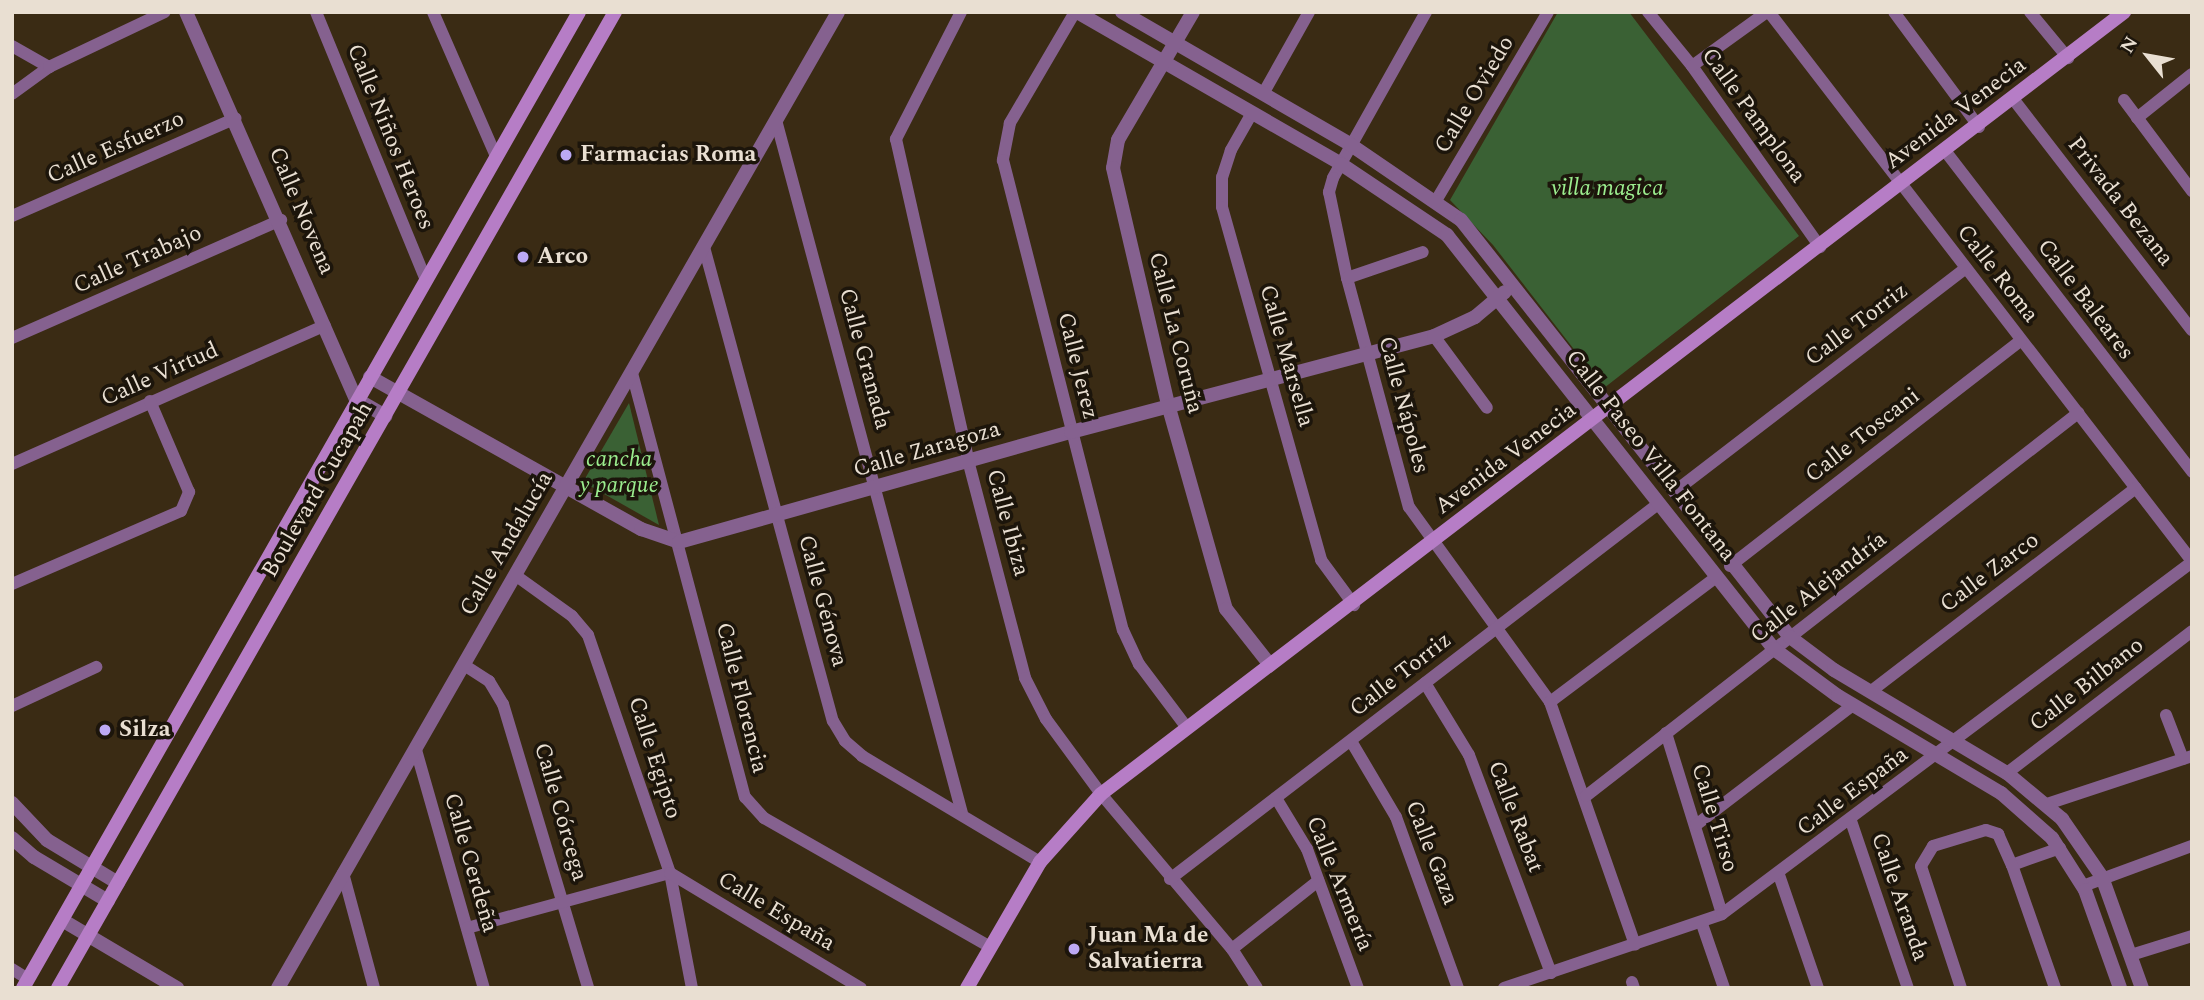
<!DOCTYPE html>
<meta charset="utf-8">
<style>
body{margin:0}
#map{position:relative;width:2204px;height:1000px;overflow:hidden;background:#3a2b14;font-family:Spectral,serif}
div>[style]{position:absolute}
[style*='--x']{left:calc(var(--x)*1px);top:calc(var(--y)*1px);width:calc(var(--w)*1px);rotate:calc(var(--a)*1deg)}
.green>*{inset:0;background:#3a6134}
.minor>*{height:12px;margin:-6px;padding:0 6px;transform-origin:6px;border-radius:6px;background:#85618f}
.tertiary>*{height:14px;margin:-7px;padding:0 7px;transform-origin:7px;border-radius:7px;background:#85618f}
.secondary>*{height:14px;margin:-7px;padding:0 7px;transform-origin:7px;border-radius:7px;background:#b67dc6}
.dots>*{width:19px;height:19px;translate:-50% -50%;box-sizing:border-box;border:4px solid #1c150b;border-radius:50%}
span{translate:-50% -50%;white-space:nowrap;text-align:center;line-height:1.15;-webkit-text-stroke:7px #1c150b;paint-order:stroke}
.street-label{font-size:23px;color:#e9dfd2}
.poi-label{font-size:23px;color:#e9dfd2;font-weight:700}
.left{translate:0 -50%;text-align:left}
.park-label{font-size:23px;color:#9bed8e;font-style:italic}
.frame{position:absolute;inset:0;border:14px solid #e9dfd2;pointer-events:none}
.north{position:absolute;left:2113px;top:21px;width:70px;height:70px;-webkit-text-stroke:5px #1c150b;paint-order:stroke;rotate:301deg;font-size:19px;font-weight:700;line-height:28px;text-align:center;color:#e9dfd2}
.north::after{content:'';display:block;margin:auto;width:24px;height:32px;background:#e9dfd2;clip-path:polygon(50% 0,100% 100%,50% 72%,0 100%)}
</style>
<div id="map">
<div class="green">
<i style="clip-path:polygon(1558px 12px,1629px 12px,1799px 236px,1604px 388px,1493px 245px,1450px 200px)"></i>
<i style="clip-path:polygon(629px 403px,659px 525px,583px 482px)"></i>
</div>
<div class="minor">
<i style="--x:316;--y:12;--w:287;--a:67.7"></i>
<i style="--x:433;--y:12;--w:157;--a:66.4"></i>
<i style="--x:961;--y:12;--w:143;--a:117.1"></i>
<i style="--x:896;--y:139;--w:333;--a:77.3"></i>
<i style="--x:969;--y:464;--w:221;--a:75.3"></i>
<i style="--x:1025;--y:678;--w:46;--a:62.9"></i>
<i style="--x:1046;--y:719;--w:93;--a:53.7"></i>
<i style="--x:1101;--y:794;--w:203;--a:49.8"></i>
<i style="--x:1232;--y:949;--w:46;--a:57.3"></i>
<i style="--x:1075;--y:12;--w:129;--a:120.4"></i>
<i style="--x:1010;--y:123;--w:38;--a:101"></i>
<i style="--x:1003;--y:160;--w:485;--a:75.7"></i>
<i style="--x:1123;--y:630;--w:38;--a:65"></i>
<i style="--x:1139;--y:664;--w:80;--a:53.1"></i>
<i style="--x:1426;--y:12;--w:190;--a:119.3"></i>
<i style="--x:1333;--y:178;--w:15;--a:106"></i>
<i style="--x:1329;--y:192;--w:88;--a:78.2"></i>
<i style="--x:1347;--y:278;--w:237;--a:74.9"></i>
<i style="--x:1409;--y:507;--w:241;--a:54.1"></i>
<i style="--x:1550;--y:702;--w:257;--a:70.7"></i>
<i style="--x:1648;--y:12;--w:70;--a:50.8"></i>
<i style="--x:1692;--y:66;--w:222;--a:54.7"></i>
<i style="--x:1769;--y:12;--w:693;--a:52.39"></i>
<i style="--x:1894;--y:12;--w:143;--a:53.5"></i>
<i style="--x:2030;--y:12;--w:60;--a:50.4"></i>
<i style="--x:12;--y:46;--w:43;--a:29.6"></i>
<i style="--x:1692;--y:66;--w:92;--a:-35.8"></i>
<i style="--x:12;--y:94;--w:46;--a:-36.1"></i>
<i style="--x:49;--y:67;--w:128;--a:-25.4"></i>
<i style="--x:1263;--y:94;--w:94;--a:-60.7"></i>
<i style="--x:2014;--y:100;--w:291;--a:52.3"></i>
<i style="--x:2124;--y:100;--w:114;--a:53.2"></i>
<i style="--x:1252;--y:113;--w:43;--a:119.6"></i>
<i style="--x:1231;--y:150;--w:28;--a:108"></i>
<i style="--x:1222;--y:177;--w:30;--a:90"></i>
<i style="--x:1222;--y:207;--w:367;--a:74.3"></i>
<i style="--x:1321;--y:560;--w:56;--a:53.7"></i>
<i style="--x:2137;--y:118;--w:70;--a:-38.7"></i>
<i style="--x:776;--y:120;--w:718;--a:74.98"></i>
<i style="--x:1946;--y:152;--w:404;--a:52.4"></i>
<i style="--x:1437;--y:199;--w:217;--a:-59.3"></i>
<i style="--x:12;--y:216;--w:244;--a:-23.6"></i>
<i style="--x:704;--y:247;--w:491;--a:74.8"></i>
<i style="--x:833;--y:721;--w:23;--a:59"></i>
<i style="--x:845;--y:741;--w:23;--a:41"></i>
<i style="--x:862;--y:756;--w:207;--a:30.8"></i>
<i style="--x:1347;--y:278;--w:80;--a:-18.9"></i>
<i style="--x:1434;--y:336;--w:89;--a:53.6"></i>
<i style="--x:12;--y:338;--w:294;--a:-23.7"></i>
<i style="--x:632;--y:373;--w:439;--a:75.1"></i>
<i style="--x:745;--y:797;--w:28;--a:48"></i>
<i style="--x:764;--y:818;--w:260;--a:29.7"></i>
<i style="--x:12;--y:464;--w:342;--a:-23.9"></i>
<i style="--x:1674;--y:492;--w:368;--a:-37.5"></i>
<i style="--x:1730;--y:566;--w:368;--a:-37.8"></i>
<i style="--x:515;--y:575;--w:70;--a:35.7"></i>
<i style="--x:572;--y:616;--w:25;--a:50"></i>
<i style="--x:588;--y:635;--w:252;--a:71"></i>
<i style="--x:670;--y:873;--w:117;--a:79.2"></i>
<i style="--x:12;--y:584;--w:184;--a:-23.4"></i>
<i style="--x:181;--y:511;--w:21;--a:-67"></i>
<i style="--x:189;--y:492;--w:99;--a:-113.2"></i>
<i style="--x:464;--y:665;--w:30;--a:33"></i>
<i style="--x:489;--y:681;--w:27;--a:59"></i>
<i style="--x:503;--y:704;--w:296;--a:73.3"></i>
<i style="--x:1425;--y:683;--w:84;--a:58.6"></i>
<i style="--x:1469;--y:755;--w:233;--a:69.4"></i>
<i style="--x:1870;--y:692;--w:335;--a:-37.5"></i>
<i style="--x:1550;--y:702;--w:206;--a:-36.9"></i>
<i style="--x:12;--y:706;--w:93;--a:-24.9"></i>
<i style="--x:2166;--y:715;--w:47;--a:68.9"></i>
<i style="--x:1666;--y:733;--w:189;--a:72.8"></i>
<i style="--x:1351;--y:741;--w:88;--a:59.4"></i>
<i style="--x:1396;--y:817;--w:182;--a:70.1"></i>
<i style="--x:416;--y:750;--w:248;--a:74.1"></i>
<i style="--x:2007;--y:773;--w:233;--a:-37.5"></i>
<i style="--x:1586;--y:796;--w:624;--a:-37.9"></i>
<i style="--x:1276;--y:798;--w:60;--a:58.7"></i>
<i style="--x:1307;--y:849;--w:148;--a:69.9"></i>
<i style="--x:2047;--y:804;--w:153;--a:-18.3"></i>
<i style="--x:1851;--y:821;--w:176;--a:71.2"></i>
<i style="--x:1696;--y:825;--w:198;--a:-37.4"></i>
<i style="--x:2012;--y:865;--w:51;--a:-19.5"></i>
<i style="--x:343;--y:873;--w:119;--a:74.9"></i>
<i style="--x:1779;--y:875;--w:120;--a:71"></i>
<i style="--x:1170;--y:879;--w:615;--a:-37.54"></i>
<i style="--x:2083;--y:886;--w:116;--a:-20.2"></i>
<i style="--x:1702;--y:924;--w:68;--a:71"></i>
<i style="--x:467;--y:928;--w:210;--a:-15.2"></i>
<i style="--x:670;--y:873;--w:223;--a:31.1"></i>
<i style="--x:1232;--y:949;--w:110;--a:-38.3"></i>
<i style="--x:2131;--y:955;--w:64;--a:-17.3"></i>
<i style="--x:12;--y:969;--w:19;--a:32"></i>
<i style="--x:1632;--y:982;--w:6;--a:72"></i>
<i style="--x:1504;--y:988;--w:230;--a:-18.7"></i>
<i style="--x:1722;--y:914;--w:587;--a:-36.83"></i>
<i style="--x:1961;--y:988;--w:128;--a:-108.2"></i>
<i style="--x:1921;--y:866;--w:23;--a:-59"></i>
<i style="--x:1933;--y:846;--w:55;--a:-16.8"></i>
<i style="--x:1986;--y:830;--w:13;--a:18"></i>
<i style="--x:1998;--y:834;--w:34;--a:66"></i>
<i style="--x:2012;--y:865;--w:130;--a:70.7"></i>
</div>
<div class="tertiary">
<i style="--x:186;--y:12;--w:423;--a:66.3"></i>
<i style="--x:356;--y:399;--w:34;--a:30"></i>
<i style="--x:1077;--y:12;--w:305;--a:29.9"></i>
<i style="--x:1341;--y:164;--w:128;--a:33.8"></i>
<i style="--x:1447;--y:235;--w:528;--a:51.7"></i>
<i style="--x:1774;--y:649;--w:79;--a:36.3"></i>
<i style="--x:1838;--y:696;--w:190;--a:30.8"></i>
<i style="--x:2001;--y:793;--w:68;--a:41.4"></i>
<i style="--x:2052;--y:838;--w:62;--a:57.6"></i>
<i style="--x:2085;--y:890;--w:104;--a:70.3"></i>
<i style="--x:1122;--y:12;--w:265;--a:30.1"></i>
<i style="--x:1351;--y:145;--w:133;--a:34.3"></i>
<i style="--x:1461;--y:220;--w:531;--a:51.73"></i>
<i style="--x:1790;--y:637;--w:55;--a:36.9"></i>
<i style="--x:1834;--y:670;--w:201;--a:30.8"></i>
<i style="--x:2007;--y:773;--w:72;--a:39.9"></i>
<i style="--x:2062;--y:819;--w:70;--a:55.4"></i>
<i style="--x:2102;--y:877;--w:118;--a:70.2"></i>
<i style="--x:1193;--y:12;--w:148;--a:120.4"></i>
<i style="--x:1118;--y:140;--w:28;--a:100"></i>
<i style="--x:1113;--y:168;--w:246;--a:76.9"></i>
<i style="--x:1169;--y:408;--w:209;--a:74.2"></i>
<i style="--x:1226;--y:609;--w:71;--a:51.8"></i>
<i style="--x:370;--y:377;--w:311;--a:29.3"></i>
<i style="--x:641;--y:529;--w:40;--a:18.9"></i>
<i style="--x:679;--y:542;--w:407;--a:-15.7"></i>
<i style="--x:1071;--y:432;--w:375;--a:-14.8"></i>
<i style="--x:1434;--y:336;--w:45;--a:-24.9"></i>
<i style="--x:1475;--y:317;--w:39;--a:-40"></i>
<i style="--x:12;--y:803;--w:51;--a:46.6"></i>
<i style="--x:47;--y:840;--w:83;--a:31.2"></i>
<i style="--x:12;--y:838;--w:29;--a:41"></i>
<i style="--x:34;--y:857;--w:86;--a:30.7"></i>
<i style="--x:62;--y:920;--w:134;--a:30.6"></i>
<i style="--x:278;--y:988;--w:1125;--a:-60.15"></i>
</div>
<div class="secondary">
<i style="--x:23;--y:988;--w:1123;--a:-60.33"></i>
<i style="--x:58;--y:988;--w:1124;--a:-60.29"></i>
<i style="--x:967;--y:988;--w:146;--a:-59.9"></i>
<i style="--x:1040;--y:862;--w:91;--a:-48.1"></i>
<i style="--x:1101;--y:794;--w:1288;--a:-37.39"></i>
</div>
<div class="dots">
<i style="left:566px;top:155px;background:#bca9f5"></i>
<i style="left:523px;top:257px;background:#bca9f5"></i>
<i style="left:105px;top:730px;background:#bca9f5"></i>
<i style="left:1074px;top:949px;background:#bca9f5"></i>
</div>
<div class="street-label">
<span style="left:1475px;top:95px;rotate:-59deg">Calle Oviedo</span>
<span style="left:1956px;top:114px;rotate:-37deg">Avenida Venecia</span>
<span style="left:1753px;top:116px;rotate:54deg">Calle Pamplona</span>
<span style="left:390px;top:137px;rotate:68deg">Calle Niños Heroes</span>
<span style="left:116px;top:148px;rotate:-24deg">Calle Esfuerzo</span>
<span style="left:2120px;top:202px;rotate:52deg">Privada Bezana</span>
<span style="left:301px;top:211px;rotate:67deg">Calle Novena</span>
<span style="left:138px;top:260px;rotate:-24deg">Calle Trabajo</span>
<span style="left:1997px;top:274px;rotate:52deg">Calle Roma</span>
<span style="left:2085px;top:300px;rotate:53deg">Calle Baleares</span>
<span style="left:1857px;top:325px;rotate:-37deg">Calle Torriz</span>
<span style="left:1175px;top:333px;rotate:76deg">Calle La Coruña</span>
<span style="left:1286px;top:356px;rotate:74deg">Calle Marsella</span>
<span style="left:864px;top:359px;rotate:75deg">Calle Granada</span>
<span style="left:1077px;top:366px;rotate:76deg">Calle Jerez</span>
<span style="left:160px;top:375px;rotate:-24deg">Calle Virtud</span>
<span style="left:1403px;top:405px;rotate:75deg">Calle Nápoles</span>
<span style="left:1863px;top:436px;rotate:-38deg">Calle Toscani</span>
<span style="left:927px;top:450px;rotate:-16deg">Calle Zaragoza</span>
<span style="left:1650px;top:456px;rotate:52deg">Calle Paseo Villa Fontana</span>
<span style="left:1506px;top:459px;rotate:-37deg">Avenida Venecia</span>
<span style="left:318px;top:490px;rotate:-60deg">Boulevard Cucapah</span>
<span style="left:1007px;top:523px;rotate:75deg">Calle Ibiza</span>
<span style="left:507px;top:544px;rotate:-60deg">Calle Andalucía</span>
<span style="left:1990px;top:573px;rotate:-37deg">Calle Zarco</span>
<span style="left:1819px;top:588px;rotate:-38deg">Calle Alejandría</span>
<span style="left:822px;top:601px;rotate:75deg">Calle Génova</span>
<span style="left:1401px;top:675px;rotate:-38deg">Calle Torriz</span>
<span style="left:2087px;top:685px;rotate:-38deg">Calle Bilbano</span>
<span style="left:741px;top:698px;rotate:76deg">Calle Florencia</span>
<span style="left:654px;top:758px;rotate:72deg">Calle Egipto</span>
<span style="left:1853px;top:792px;rotate:-37deg">Calle España</span>
<span style="left:560px;top:812px;rotate:74deg">Calle Córcega</span>
<span style="left:1515px;top:817px;rotate:69deg">Calle Rabat</span>
<span style="left:1714px;top:818px;rotate:73deg">Calle Tirso</span>
<span style="left:1431px;top:853px;rotate:69deg">Calle Gaza</span>
<span style="left:470px;top:863px;rotate:74deg">Calle Cerdeña</span>
<span style="left:1339px;top:884px;rotate:68deg">Calle Armería</span>
<span style="left:1899px;top:897px;rotate:71deg">Calle Aranda</span>
<span style="left:776px;top:912px;rotate:31deg">Calle España</span>
</div>
<div class="poi-label">
<span class="left" style="left:580px;top:155px">Farmacias Roma</span>
<span class="left" style="left:537px;top:257px">Arco</span>
<span class="left" style="left:119px;top:730px">Silza</span>
<span class="left" style="left:1088px;top:949px">Juan Ma de<br>Salvatierra</span>
</div>
<div class="park-label">
<span style="left:1607px;top:189px">villa magica</span>
<span style="left:619px;top:473px">cancha<br>y parque</span>
</div>
<div class="frame"></div>
<div class="north">N</div>
</div>
